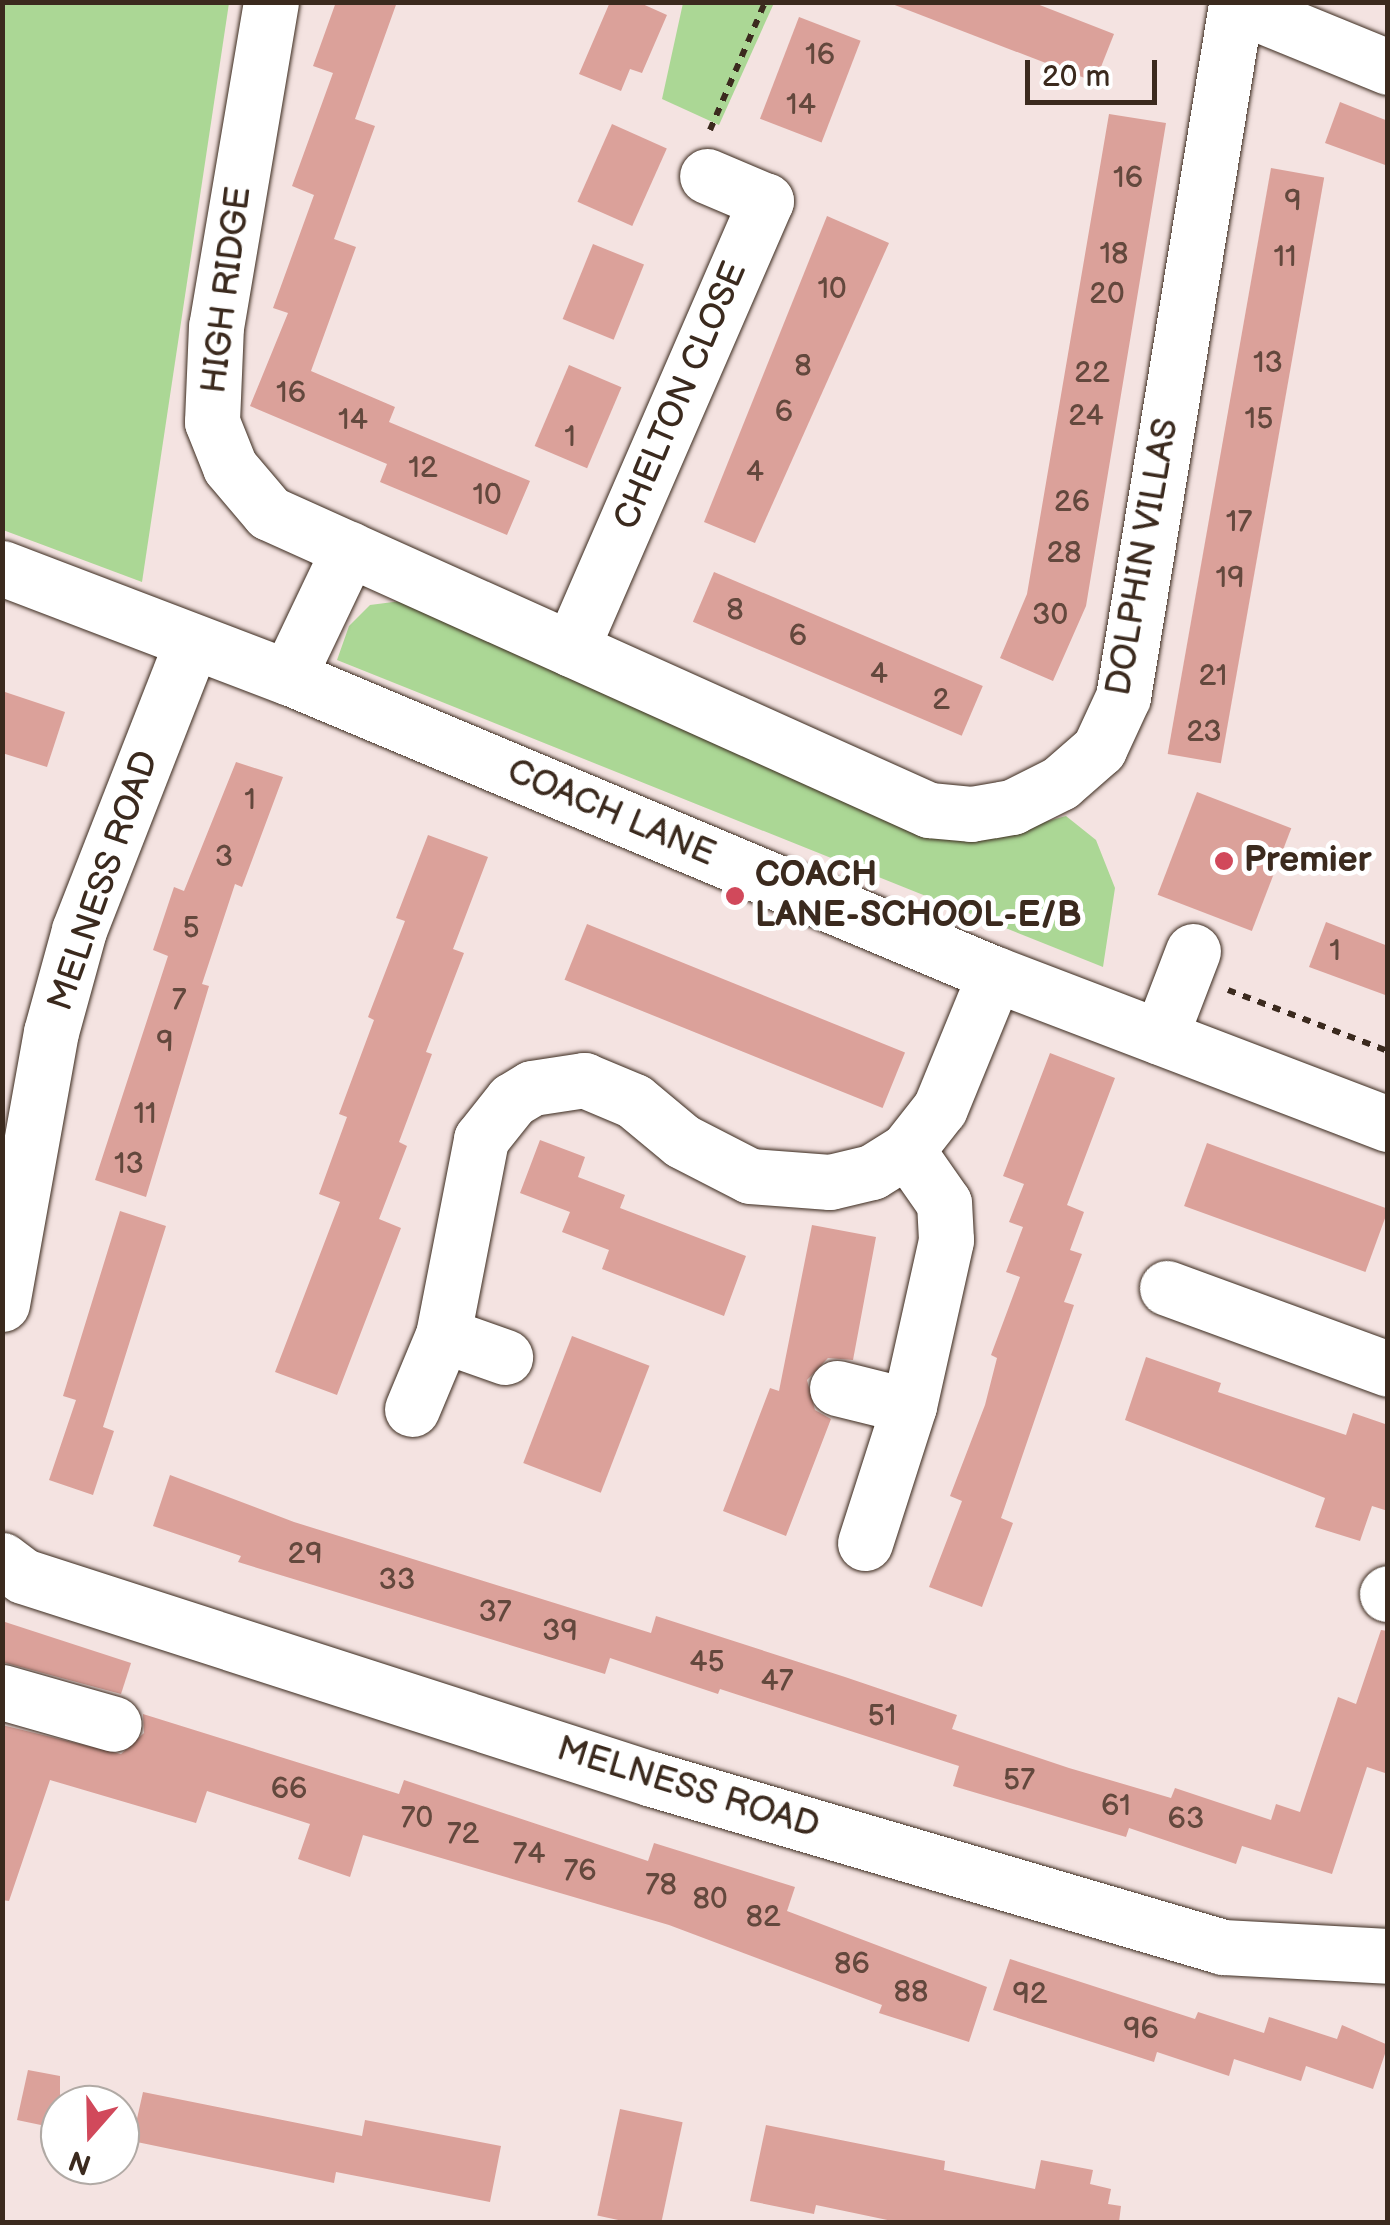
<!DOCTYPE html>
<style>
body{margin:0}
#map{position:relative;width:1390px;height:2225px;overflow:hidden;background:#f4e3e1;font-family:"Balsamiq Sans",sans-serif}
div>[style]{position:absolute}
.green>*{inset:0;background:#abd795}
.building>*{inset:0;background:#dba19a;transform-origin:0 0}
.path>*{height:6px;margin-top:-3px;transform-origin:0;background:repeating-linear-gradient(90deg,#3b2a1e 0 8px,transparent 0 16px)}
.roads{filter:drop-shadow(0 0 2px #3b2a1e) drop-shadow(0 0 2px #3b2a1e)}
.minor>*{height:55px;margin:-27.5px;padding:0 27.5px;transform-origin:27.5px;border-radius:27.5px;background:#fff}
.dots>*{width:28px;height:28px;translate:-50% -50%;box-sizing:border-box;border:5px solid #fff;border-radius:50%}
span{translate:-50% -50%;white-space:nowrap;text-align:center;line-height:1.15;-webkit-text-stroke:10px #fff;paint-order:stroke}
.number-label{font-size:30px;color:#63483d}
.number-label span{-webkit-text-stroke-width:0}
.street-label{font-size:35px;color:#3b2a1e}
.poi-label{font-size:35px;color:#3b2a1e;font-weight:700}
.left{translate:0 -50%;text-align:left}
.frame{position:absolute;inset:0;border:5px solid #3b2a1e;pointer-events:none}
.north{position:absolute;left:40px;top:2085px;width:100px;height:100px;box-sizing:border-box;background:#fff;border:2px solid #b1aaa5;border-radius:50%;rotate:200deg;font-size:28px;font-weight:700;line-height:40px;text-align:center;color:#3b2a1e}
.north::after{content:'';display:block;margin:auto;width:35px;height:45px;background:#d1495b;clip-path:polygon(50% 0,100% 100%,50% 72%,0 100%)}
.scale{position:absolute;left:1025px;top:60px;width:132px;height:45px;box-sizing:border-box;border:5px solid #3b2a1e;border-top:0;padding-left:12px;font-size:30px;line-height:35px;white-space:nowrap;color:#3b2a1e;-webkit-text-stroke:8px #fff;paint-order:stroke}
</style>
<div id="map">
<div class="green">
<div style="clip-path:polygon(2px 3px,229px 3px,142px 582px,3px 530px)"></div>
<div style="clip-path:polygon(683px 3px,774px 3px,719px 125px,662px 99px)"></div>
<div style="clip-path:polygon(401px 601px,922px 834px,976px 841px,1066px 816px,1096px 840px,1115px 888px,1103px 967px,337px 660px,349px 626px,370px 605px)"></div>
</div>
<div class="building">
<div style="clip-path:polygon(336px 2px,397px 2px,355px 119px,375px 126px,334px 239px,356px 247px,311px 371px,395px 407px,389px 422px,530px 481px,507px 535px,380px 482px,387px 464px,250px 406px,288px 313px,273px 308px,314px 195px,292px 186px,333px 73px,313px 66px)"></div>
<div style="clip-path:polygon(610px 2px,638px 2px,667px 15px,642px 73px,630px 69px,621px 91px,579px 74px)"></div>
<div style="clip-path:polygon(887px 2px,1032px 2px,1114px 34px,1095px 82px)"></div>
<div style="left:799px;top:17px;width:66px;height:109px;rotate:21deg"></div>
<div style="clip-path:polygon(1340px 102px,1388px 121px,1388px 166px,1325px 143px)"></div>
<div style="clip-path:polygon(1109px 114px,1166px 123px,1086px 606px,1053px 681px,1000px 658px,1027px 594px)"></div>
<div style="left:612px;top:124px;width:60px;height:85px;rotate:24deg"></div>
<div style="left:1271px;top:168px;width:54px;height:595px;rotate:10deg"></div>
<div style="clip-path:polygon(827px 216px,889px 243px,755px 543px,704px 522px)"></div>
<div style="left:593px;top:244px;width:55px;height:81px;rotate:22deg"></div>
<div style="left:569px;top:365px;width:57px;height:88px;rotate:23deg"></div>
<div style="left:714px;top:572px;width:292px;height:54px;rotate:23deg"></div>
<div style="clip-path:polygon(2px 691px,65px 712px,47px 767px,2px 753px)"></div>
<div style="clip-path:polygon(236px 762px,283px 777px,242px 887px,235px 884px,202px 984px,209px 986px,146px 1197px,95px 1180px,168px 956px,153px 950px,174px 887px,184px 891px)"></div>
<div style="left:1197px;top:792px;width:101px;height:110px;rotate:21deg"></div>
<div style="clip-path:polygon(428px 835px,488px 857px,453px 949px,464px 953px,426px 1052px,432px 1054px,399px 1142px,407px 1146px,379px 1219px,401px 1228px,337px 1395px,275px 1372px,340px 1202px,319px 1194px,347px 1117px,339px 1114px,374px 1020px,368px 1017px,405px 921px,396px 918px)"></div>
<div style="clip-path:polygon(1326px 922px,1388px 946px,1388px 996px,1309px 967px)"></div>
<div style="left:587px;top:924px;width:343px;height:60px;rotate:22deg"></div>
<div style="clip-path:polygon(1050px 1053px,1115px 1078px,1067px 1205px,1084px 1212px,1070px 1250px,1082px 1254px,1064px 1302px,1074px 1305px,1001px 1518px,1013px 1523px,982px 1607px,929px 1587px,962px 1501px,950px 1496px,985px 1405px,997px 1358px,991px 1355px,1020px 1277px,1006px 1272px,1023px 1227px,1009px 1222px,1024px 1184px,1003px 1176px)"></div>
<div style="clip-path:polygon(540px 1140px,585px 1157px,578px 1177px,625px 1195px,620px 1208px,746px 1256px,724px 1316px,602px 1269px,609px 1250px,562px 1232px,570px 1212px,520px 1193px)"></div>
<div style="left:1207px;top:1143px;width:193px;height:67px;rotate:20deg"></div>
<div style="clip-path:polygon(120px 1211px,166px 1226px,103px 1427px,114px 1431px,93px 1495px,49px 1480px,76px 1400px,63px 1396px)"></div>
<div style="clip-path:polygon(812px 1225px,876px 1237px,853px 1360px,828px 1358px,807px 1380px,815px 1410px,831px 1419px,786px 1536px,723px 1511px,770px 1388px,779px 1391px)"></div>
<div style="left:572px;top:1336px;width:83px;height:136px;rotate:21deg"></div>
<div style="clip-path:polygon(1146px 1357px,1221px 1383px,1218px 1392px,1346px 1435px,1353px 1413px,1388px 1425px,1388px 1511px,1372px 1506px,1360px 1541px,1315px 1527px,1325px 1498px,1125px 1420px)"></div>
<div style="clip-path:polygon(170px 1475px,294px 1522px,651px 1633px,656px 1616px,845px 1677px,957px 1715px,952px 1729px,1069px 1768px,1171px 1798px,1175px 1788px,1271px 1820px,1276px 1804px,1300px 1812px,1338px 1697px,1356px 1704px,1381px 1630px,1388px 1631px,1388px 1774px,1367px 1767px,1332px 1874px,1242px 1846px,1236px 1864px,1129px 1828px,1126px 1837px,953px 1786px,959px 1766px,720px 1689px,718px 1694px,610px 1658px,605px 1674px,238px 1562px,241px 1556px,153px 1526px)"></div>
<div style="clip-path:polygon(2px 1621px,131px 1663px,121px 1694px,2px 1662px)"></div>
<div style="clip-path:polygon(143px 1714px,399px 1794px,404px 1780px,648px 1861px,654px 1843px,795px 1887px,787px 1911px,987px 1987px,969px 2042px,879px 2013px,882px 2005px,669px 1925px,363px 1835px,350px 1877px,298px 1859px,310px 1824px,207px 1791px,196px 1823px,50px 1780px,9px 1901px,2px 1900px,2px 1725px,121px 1754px,144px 1733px)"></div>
<div style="clip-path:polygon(1010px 1959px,1195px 2019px,1198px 2012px,1264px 2033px,1269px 2017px,1337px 2039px,1342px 2025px,1388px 2045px,1373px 2089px,1306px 2066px,1301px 2081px,1234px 2059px,1229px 2076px,1157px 2052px,1154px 2062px,993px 2010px)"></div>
<div style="clip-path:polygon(28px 2070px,60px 2076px,60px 2129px,17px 2120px)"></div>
<div style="clip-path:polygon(143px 2092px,362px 2136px,365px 2120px,501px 2146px,490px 2202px,336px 2172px,334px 2183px,132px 2141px)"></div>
<div style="left:620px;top:2109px;width:64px;height:109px;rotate:12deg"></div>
<div style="clip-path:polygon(766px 2125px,945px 2161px,944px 2170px,1035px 2189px,1041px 2160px,1093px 2170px,1090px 2184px,1111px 2189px,1108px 2204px,1121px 2206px,1119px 2222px,897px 2222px,816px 2205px,814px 2214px,750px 2201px)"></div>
</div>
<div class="path">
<div style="left:710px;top:130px;width:139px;rotate:-66.7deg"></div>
<div style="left:1228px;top:990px;width:171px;rotate:20.9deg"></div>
</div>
<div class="roads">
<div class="minor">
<div style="left:271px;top:2px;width:329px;rotate:99.6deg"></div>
<div style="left:216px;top:326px;width:96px;rotate:92.4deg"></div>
<div style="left:212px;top:422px;width:48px;rotate:68.2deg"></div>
<div style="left:230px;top:467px;width:60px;rotate:49.7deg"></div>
<div style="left:269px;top:513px;width:724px;rotate:24.23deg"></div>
<div style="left:929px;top:810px;width:42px;rotate:5.4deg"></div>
<div style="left:971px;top:814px;width:42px;rotate:-9.7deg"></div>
<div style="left:1012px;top:807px;width:54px;rotate:-26.6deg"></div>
<div style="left:1060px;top:783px;width:52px;rotate:-41.1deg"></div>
<div style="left:1099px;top:749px;width:57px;rotate:-65.2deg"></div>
<div style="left:1123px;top:697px;width:701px;rotate:-80.73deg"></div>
<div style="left:1236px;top:5px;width:164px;rotate:22.2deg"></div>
<div style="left:2px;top:568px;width:306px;rotate:20.9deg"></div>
<div style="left:288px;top:677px;width:767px;rotate:22.79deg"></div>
<div style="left:995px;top:974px;width:421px;rotate:20.9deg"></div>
<div style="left:571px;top:649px;width:489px;rotate:-66.5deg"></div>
<div style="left:766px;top:201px;width:64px;rotate:-157deg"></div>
<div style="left:288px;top:677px;width:142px;rotate:-64.5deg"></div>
<div style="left:1160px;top:1037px;width:92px;rotate:-69deg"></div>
<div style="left:1167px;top:1288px;width:235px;rotate:20.1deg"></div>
<div style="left:2px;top:1304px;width:276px;rotate:-79.8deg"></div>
<div style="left:51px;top:1032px;width:106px;rotate:-74.6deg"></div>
<div style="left:79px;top:930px;width:310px;rotate:-68.6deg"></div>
<div style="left:443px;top:1335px;width:66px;rotate:19.5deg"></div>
<div style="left:837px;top:1388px;width:74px;rotate:14deg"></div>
<div style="left:412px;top:1409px;width:80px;rotate:-67.3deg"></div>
<div style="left:443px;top:1335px;width:200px;rotate:-79deg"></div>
<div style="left:481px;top:1139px;width:50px;rotate:-51.5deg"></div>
<div style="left:512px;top:1100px;width:23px;rotate:-31deg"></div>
<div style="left:532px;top:1088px;width:53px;rotate:-8.7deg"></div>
<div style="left:584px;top:1080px;width:54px;rotate:22.8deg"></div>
<div style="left:634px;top:1101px;width:62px;rotate:39.8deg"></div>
<div style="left:682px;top:1141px;width:76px;rotate:27.2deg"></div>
<div style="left:750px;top:1176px;width:80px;rotate:4.3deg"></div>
<div style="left:830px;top:1182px;width:43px;rotate:-13.4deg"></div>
<div style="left:872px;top:1172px;width:41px;rotate:-32.2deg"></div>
<div style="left:907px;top:1150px;width:53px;rotate:-51.8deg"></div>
<div style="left:940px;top:1108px;width:145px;rotate:-67.7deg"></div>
<div style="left:865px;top:1543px;width:144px;rotate:-72.2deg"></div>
<div style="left:909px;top:1406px;width:170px;rotate:-77.4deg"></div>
<div style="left:946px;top:1240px;width:37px;rotate:-93deg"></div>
<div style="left:944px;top:1203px;width:65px;rotate:-124.9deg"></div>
<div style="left:2px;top:1560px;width:26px;rotate:37deg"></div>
<div style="left:23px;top:1576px;width:661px;rotate:17.89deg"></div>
<div style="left:652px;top:1779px;width:595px;rotate:16.39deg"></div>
<div style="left:1223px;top:1947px;width:165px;rotate:3.1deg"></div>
<div style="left:1387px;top:1594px;width:1px;rotate:-45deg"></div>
<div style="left:2px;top:1692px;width:116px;rotate:15.9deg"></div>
</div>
</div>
<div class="dots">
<div style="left:1224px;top:861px;background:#d1495b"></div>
<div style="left:735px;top:896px;background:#d1495b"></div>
</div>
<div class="number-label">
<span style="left:820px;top:55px">16</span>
<span style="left:801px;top:105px">14</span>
<span style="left:1128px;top:178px">16</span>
<span style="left:1293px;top:201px">9</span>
<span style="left:1114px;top:254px">18</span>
<span style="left:1285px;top:257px">11</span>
<span style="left:832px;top:289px">10</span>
<span style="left:1107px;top:294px">20</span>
<span style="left:1268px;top:363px">13</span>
<span style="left:803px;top:366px">8</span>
<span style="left:1092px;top:373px">22</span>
<span style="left:291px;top:393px">16</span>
<span style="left:784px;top:412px">6</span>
<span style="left:1086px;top:416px">24</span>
<span style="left:1259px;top:419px">15</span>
<span style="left:353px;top:420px">14</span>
<span style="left:570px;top:437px">1</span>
<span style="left:423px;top:468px">12</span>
<span style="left:755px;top:472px">4</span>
<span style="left:487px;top:495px">10</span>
<span style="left:1072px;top:502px">26</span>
<span style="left:1239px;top:522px">17</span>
<span style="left:1064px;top:553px">28</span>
<span style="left:1230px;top:578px">19</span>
<span style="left:735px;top:610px">8</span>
<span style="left:1050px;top:615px">30</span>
<span style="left:798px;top:636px">6</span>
<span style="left:879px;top:674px">4</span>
<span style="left:1213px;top:676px">21</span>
<span style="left:941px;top:700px">2</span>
<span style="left:1204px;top:732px">23</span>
<span style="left:250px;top:800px">1</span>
<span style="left:224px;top:857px">3</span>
<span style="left:191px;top:928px">5</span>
<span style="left:1335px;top:951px">1</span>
<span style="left:179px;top:1000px">7</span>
<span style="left:165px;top:1042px">9</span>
<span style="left:145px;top:1114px">11</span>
<span style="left:129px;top:1164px">13</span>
<span style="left:305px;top:1554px">29</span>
<span style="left:397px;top:1580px">33</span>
<span style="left:495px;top:1612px">37</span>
<span style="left:560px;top:1631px">39</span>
<span style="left:707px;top:1662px">45</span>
<span style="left:777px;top:1681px">47</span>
<span style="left:882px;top:1716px">51</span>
<span style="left:1019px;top:1780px">57</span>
<span style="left:289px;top:1789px">66</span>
<span style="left:1116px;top:1806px">61</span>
<span style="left:417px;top:1818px">70</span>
<span style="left:1186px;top:1819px">63</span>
<span style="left:463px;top:1834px">72</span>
<span style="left:529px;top:1854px">74</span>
<span style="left:580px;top:1871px">76</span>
<span style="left:661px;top:1885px">78</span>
<span style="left:710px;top:1899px">80</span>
<span style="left:763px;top:1917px">82</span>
<span style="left:852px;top:1964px">86</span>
<span style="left:911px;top:1992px">88</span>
<span style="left:1030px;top:1994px">92</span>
<span style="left:1141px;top:2029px">96</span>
</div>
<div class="street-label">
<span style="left:227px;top:290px;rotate:-83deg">HIGH RIDGE</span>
<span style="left:681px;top:396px;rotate:-67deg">CHELTON CLOSE</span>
<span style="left:1143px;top:557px;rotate:-80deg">DOLPHIN VILLAS</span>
<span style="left:611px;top:813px;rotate:23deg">COACH LANE</span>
<span style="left:104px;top:881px;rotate:-71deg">MELNESS ROAD</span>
<span style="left:688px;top:1788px;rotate:17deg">MELNESS ROAD</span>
</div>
<div class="poi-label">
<span class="left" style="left:1244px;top:861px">Premier</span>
<span class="left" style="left:755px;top:896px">COACH<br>LANE-SCHOOL-E/B</span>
</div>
<div class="frame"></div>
<div class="north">N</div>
<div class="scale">20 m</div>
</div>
